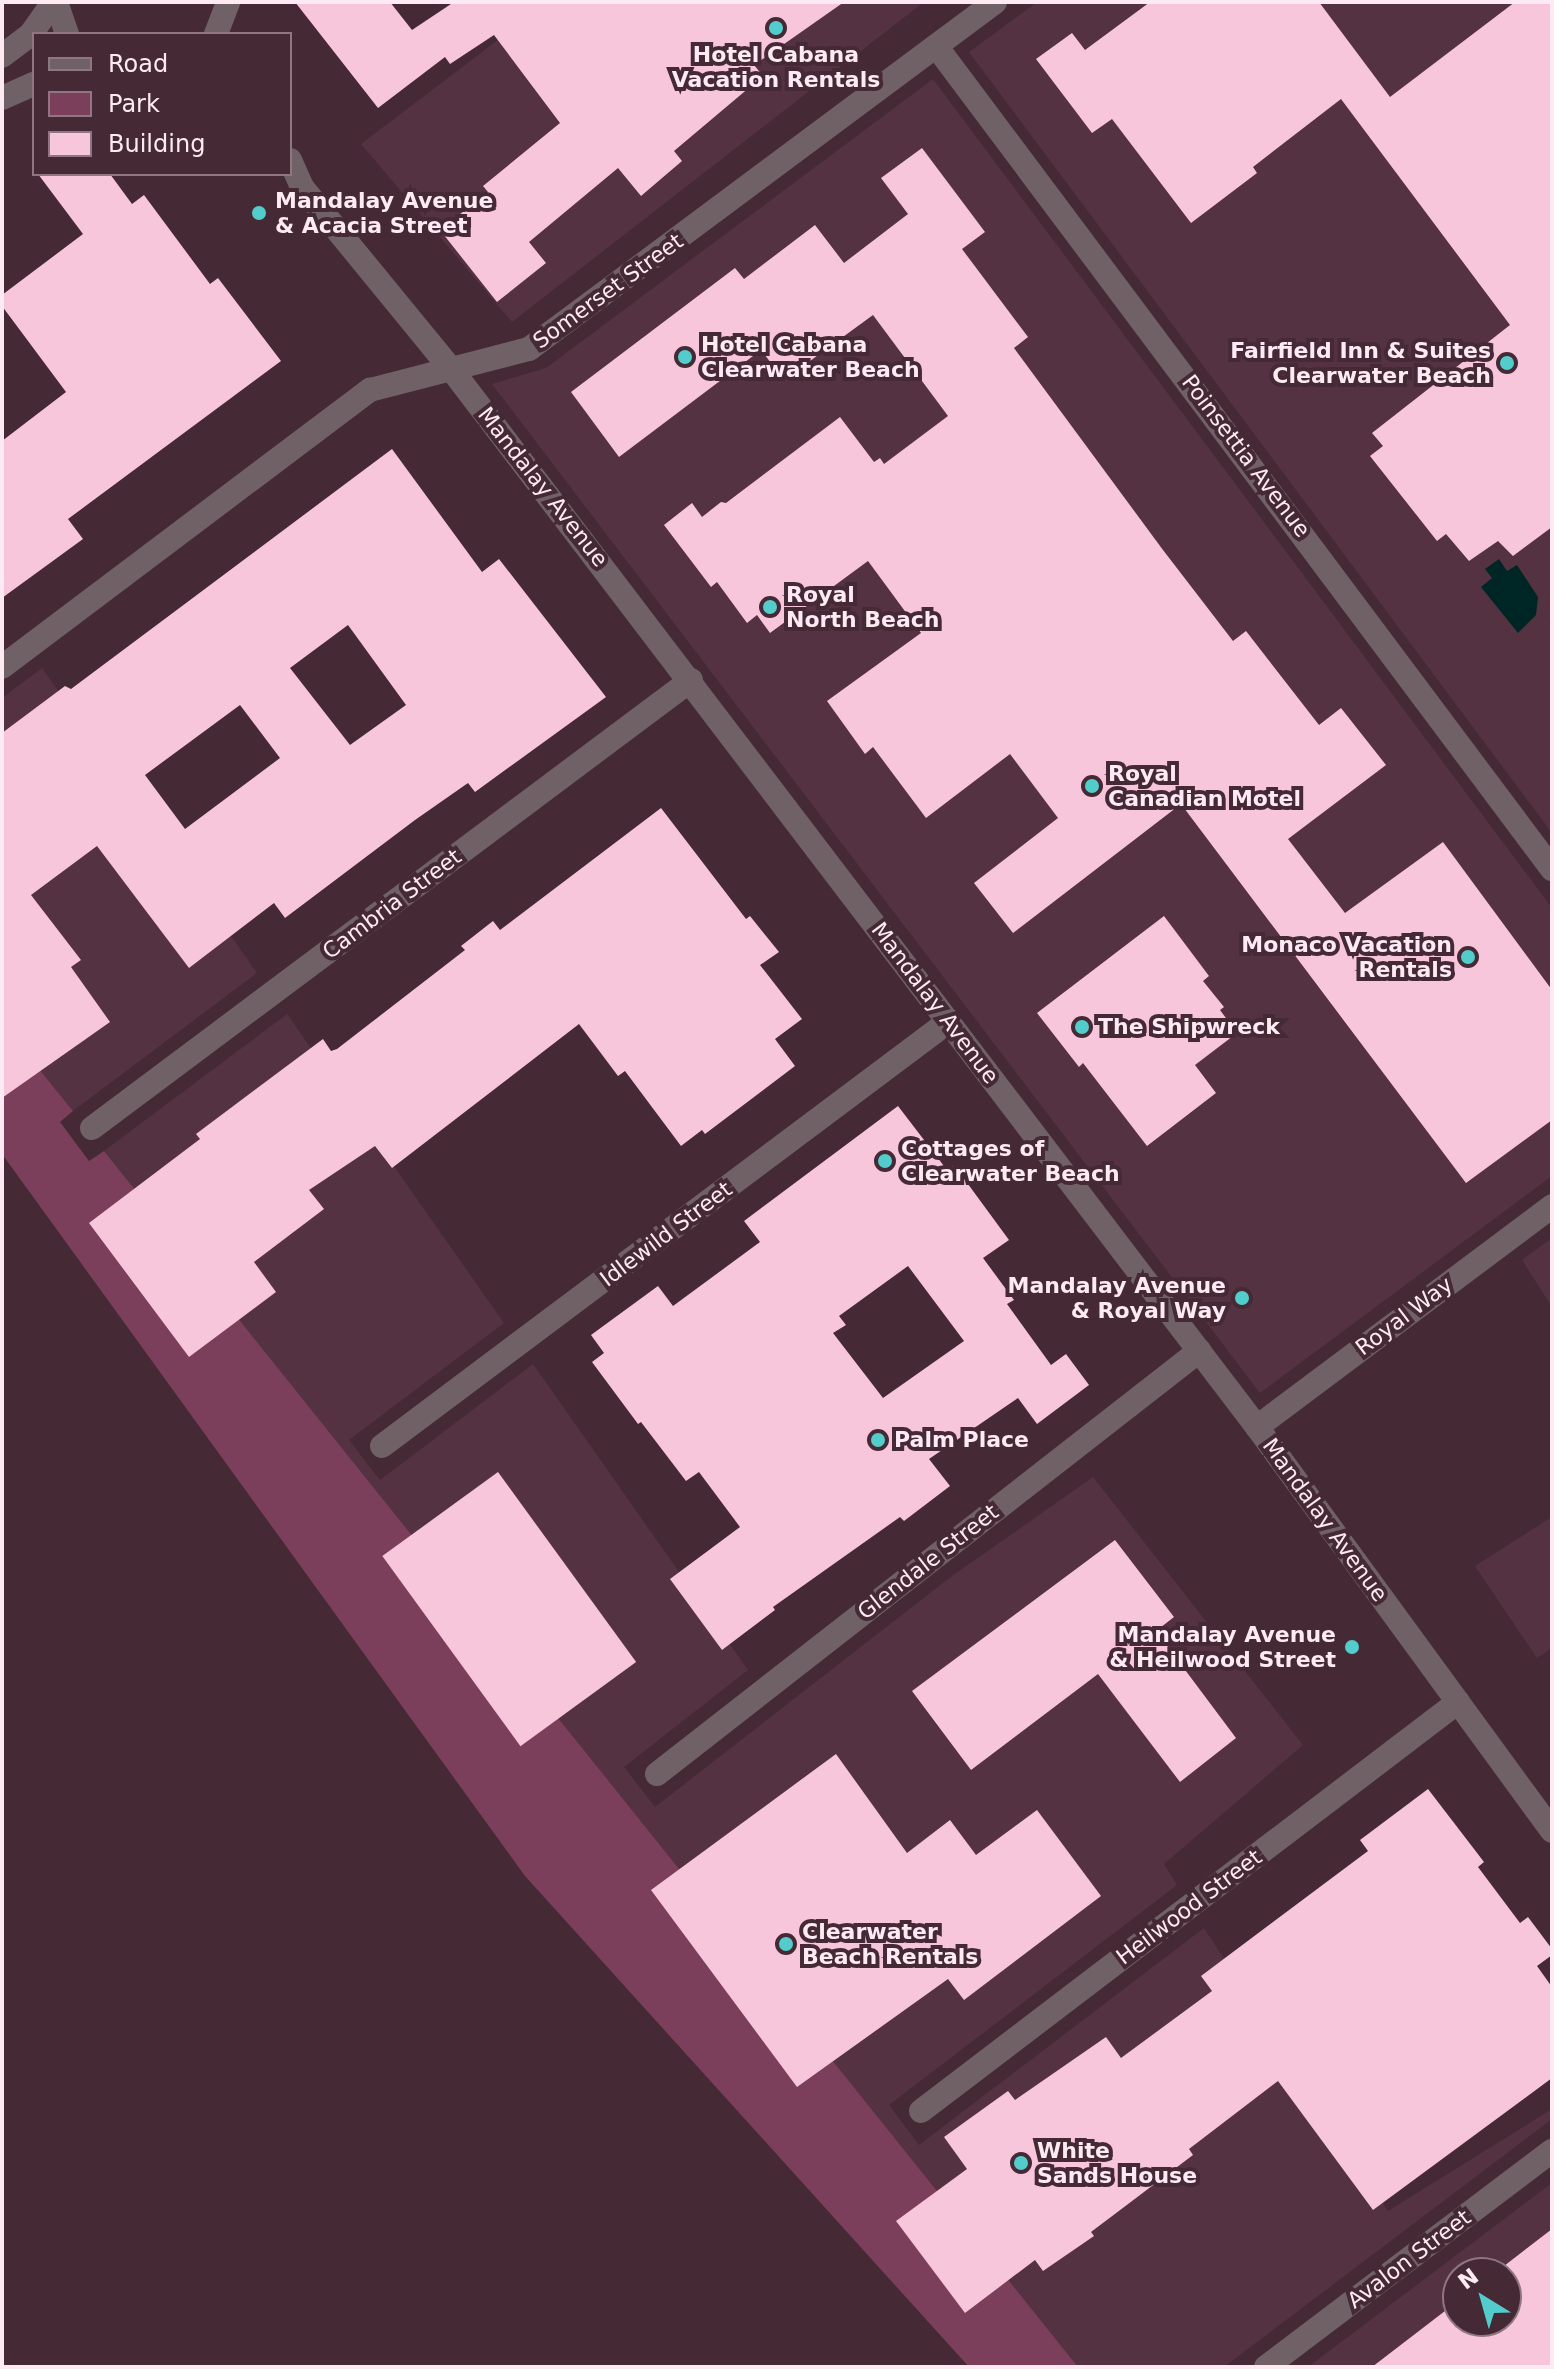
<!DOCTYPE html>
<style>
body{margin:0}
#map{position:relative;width:1554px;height:2369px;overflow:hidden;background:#452935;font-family:"DejaVu Sans",sans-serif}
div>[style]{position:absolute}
.built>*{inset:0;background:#543242}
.green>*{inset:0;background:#7b3e5b}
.water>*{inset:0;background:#002525}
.building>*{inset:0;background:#f8c6db;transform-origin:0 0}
.minor>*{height:24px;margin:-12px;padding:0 12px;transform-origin:12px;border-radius:12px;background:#706167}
.dots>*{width:22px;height:22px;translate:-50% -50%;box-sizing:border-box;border:4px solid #452935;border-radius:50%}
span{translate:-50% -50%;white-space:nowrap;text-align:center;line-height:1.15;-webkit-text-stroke:8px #452935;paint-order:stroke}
.poi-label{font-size:22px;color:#fdeaf2;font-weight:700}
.left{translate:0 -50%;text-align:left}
.right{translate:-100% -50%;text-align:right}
.street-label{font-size:22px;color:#fdeaf2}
.frame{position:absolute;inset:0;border:4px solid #fdeaf2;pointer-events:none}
.legend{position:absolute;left:32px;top:32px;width:260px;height:144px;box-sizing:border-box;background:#452935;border:2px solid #8f7681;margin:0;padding:10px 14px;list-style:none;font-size:24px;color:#fdeaf2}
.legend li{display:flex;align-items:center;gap:16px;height:40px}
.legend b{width:40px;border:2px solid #8f7681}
.north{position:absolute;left:1442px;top:2257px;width:80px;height:80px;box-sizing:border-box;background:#452935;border:2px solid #8f7681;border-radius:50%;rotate:323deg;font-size:22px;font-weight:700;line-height:32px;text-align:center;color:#fdeaf2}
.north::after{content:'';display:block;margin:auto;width:28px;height:36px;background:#53cdcb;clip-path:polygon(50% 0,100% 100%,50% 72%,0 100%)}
</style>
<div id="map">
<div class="built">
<div style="clip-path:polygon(548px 2px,924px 2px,512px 322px,361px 144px)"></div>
<div style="clip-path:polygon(1037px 2px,1552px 2px,1552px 833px,969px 52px)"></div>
<div style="clip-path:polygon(933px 79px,1552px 908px,1552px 1176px,1260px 1393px,492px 384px,546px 368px)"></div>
<div style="clip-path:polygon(42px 668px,257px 973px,73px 1111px,2px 1023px,2px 698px)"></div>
<div style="clip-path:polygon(287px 1014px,504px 1323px,349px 1440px,380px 1480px,533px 1364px,748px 1670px,624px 1767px,655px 1807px,952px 1576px,1093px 1477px,1303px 1745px,1164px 1864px,1177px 1885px,889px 2105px,919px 2145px,1204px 1928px,1388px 2211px,1552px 2109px,1552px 2119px,1224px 2367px,1078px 2367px,104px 1151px)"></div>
<div style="clip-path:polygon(1552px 1238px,1552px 1307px,1522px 1260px)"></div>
<div style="clip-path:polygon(1552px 1517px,1552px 1648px,1537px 1658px,1475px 1566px)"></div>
<div style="clip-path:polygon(evenodd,1552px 2183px,1552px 2367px,1308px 2367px,1552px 2183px,1458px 2273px,1506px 2273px,1506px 2321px,1458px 2321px,1458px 2273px)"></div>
</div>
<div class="green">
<div style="clip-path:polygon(2px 1023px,73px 1111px,60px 1122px,89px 1161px,104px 1151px,1078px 2367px,969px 2367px,525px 1876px,2px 1154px)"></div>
</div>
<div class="water">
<div style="clip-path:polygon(1499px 559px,1507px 571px,1517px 565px,1538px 597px,1536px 615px,1518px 633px,1481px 587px,1492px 578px,1485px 569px)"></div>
</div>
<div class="building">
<div style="clip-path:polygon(295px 2px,390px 2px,412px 30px,454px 2px,844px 2px,754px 65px,763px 76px,674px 151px,682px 161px,641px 196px,618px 168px,529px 242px,546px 263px,497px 302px,440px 230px,488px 192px,483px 186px,560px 123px,494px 35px,450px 64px,445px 57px,378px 108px)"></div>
<div style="clip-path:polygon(1150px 2px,1319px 2px,1390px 97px,1515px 2px,1552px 2px,1552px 527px,1513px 556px,1498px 541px,1469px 561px,1446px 534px,1437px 541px,1370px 456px,1383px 446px,1372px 433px,1510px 325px,1341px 99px,1253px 167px,1257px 173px,1191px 223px,1112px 119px,1092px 133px,1036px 59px,1072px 33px,1085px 50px)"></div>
<div style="clip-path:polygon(922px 148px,985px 232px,962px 249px,1028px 337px,1014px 348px,1163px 550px,1233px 641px,1246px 631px,1319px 725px,1341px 708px,1386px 765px,1288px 839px,1345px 913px,1443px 842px,1552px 990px,1552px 1120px,1466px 1183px,1181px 804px,1013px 933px,974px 883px,1058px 818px,1010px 754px,926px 818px,873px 747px,865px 754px,827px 701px,921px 633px,868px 561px,770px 633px,757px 615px,747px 623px,717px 582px,711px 587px,664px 525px,692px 503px,702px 517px,721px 502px,726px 503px,840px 417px,874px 462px,880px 458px,884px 464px,948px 416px,873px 315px,784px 380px,761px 350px,619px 457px,571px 392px,735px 268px,744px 279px,815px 225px,844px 263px,908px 214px,881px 178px)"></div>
<div style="clip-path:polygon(38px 174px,110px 174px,132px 204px,144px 195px,210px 284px,218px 278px,281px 361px,68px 519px,83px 539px,2px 598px,2px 441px,66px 392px,2px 306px,2px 295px,83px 234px)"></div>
<div style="clip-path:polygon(evenodd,392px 449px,482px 572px,499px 559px,606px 697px,475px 792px,468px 783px,415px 820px,285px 918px,274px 903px,189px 968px,97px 846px,31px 895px,81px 960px,71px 967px,110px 1022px,2px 1098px,2px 733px,65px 686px,71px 689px,392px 449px,348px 625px,406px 705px,350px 745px,290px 668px,348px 625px,392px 449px,240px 705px,280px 758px,185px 829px,145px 775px,240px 705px)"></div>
<div style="clip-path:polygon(661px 808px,746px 919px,750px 916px,779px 952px,760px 965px,802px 1019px,775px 1039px,795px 1066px,705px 1134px,702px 1130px,681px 1146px,625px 1071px,618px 1076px,579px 1024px,392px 1168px,375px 1146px,309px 1190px,324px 1209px,254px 1262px,276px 1292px,189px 1357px,89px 1223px,200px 1139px,196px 1134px,323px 1039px,331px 1051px,337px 1049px,465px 950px,461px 946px,493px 921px,500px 930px)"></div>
<div style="clip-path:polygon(1164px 916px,1209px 976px,1203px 981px,1224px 1007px,1220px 1010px,1237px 1033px,1195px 1065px,1216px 1093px,1147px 1146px,1083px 1063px,1079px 1067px,1037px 1013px)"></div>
<div style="clip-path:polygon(evenodd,898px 1106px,947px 1170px,954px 1165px,1009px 1240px,983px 1258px,1014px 1300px,1007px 1304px,1051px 1365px,1066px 1354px,1089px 1385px,1037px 1424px,1018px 1398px,929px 1459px,950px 1486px,904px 1521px,900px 1517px,773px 1607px,775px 1610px,722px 1650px,670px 1579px,740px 1527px,699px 1472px,686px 1481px,641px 1422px,638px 1424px,592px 1362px,604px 1353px,591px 1335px,658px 1286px,673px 1306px,760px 1242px,744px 1221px,898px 1106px,908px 1266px,964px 1341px,883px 1398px,833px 1333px,846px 1325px,839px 1316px,908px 1266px)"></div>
<div style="left:498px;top:1472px;width:235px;height:143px;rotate:54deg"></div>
<div style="clip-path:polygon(1115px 1540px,1174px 1617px,1156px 1631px,1236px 1738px,1180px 1782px,1098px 1674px,971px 1770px,912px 1691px)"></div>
<div style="clip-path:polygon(836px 1754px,907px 1853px,950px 1820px,976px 1855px,1037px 1810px,1101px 1896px,964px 2000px,948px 1979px,797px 2087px,651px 1890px)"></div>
<div style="clip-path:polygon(1428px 1789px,1484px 1862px,1478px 1867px,1520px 1923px,1528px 1917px,1552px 1949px,1552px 1955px,1537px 1966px,1552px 1987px,1552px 2078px,1373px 2210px,1278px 2081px,1189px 2149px,1193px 2155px,1091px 2232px,1094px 2236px,1043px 2271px,1035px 2260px,965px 2313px,896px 2221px,967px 2169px,944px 2137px,1008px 2091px,1015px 2100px,1106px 2037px,1121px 2058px,1212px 1991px,1201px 1976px,1368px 1851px,1360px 1840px)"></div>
<div style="clip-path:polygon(1552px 2229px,1552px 2367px,1372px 2367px,1458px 2301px,1458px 2321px,1506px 2321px,1506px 2273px,1495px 2273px)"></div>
</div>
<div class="minor">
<div style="left:56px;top:2px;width:34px;rotate:71deg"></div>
<div style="left:216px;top:34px;width:34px;rotate:-69deg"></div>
<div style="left:936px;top:46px;width:1028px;rotate:53.19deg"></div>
<div style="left:2px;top:56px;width:36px;rotate:-37deg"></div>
<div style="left:31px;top:34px;width:39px;rotate:-55deg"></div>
<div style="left:2px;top:98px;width:35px;rotate:-24deg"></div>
<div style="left:290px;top:160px;width:30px;rotate:66deg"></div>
<div style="left:302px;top:187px;width:237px;rotate:50.7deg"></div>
<div style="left:452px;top:370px;width:1329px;rotate:52.71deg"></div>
<div style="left:1257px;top:1427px;width:500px;rotate:53.86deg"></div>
<div style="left:2px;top:667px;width:461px;rotate:-37deg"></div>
<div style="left:370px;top:390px;width:164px;rotate:-14.5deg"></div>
<div style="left:529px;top:349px;width:581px;rotate:-36.67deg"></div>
<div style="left:92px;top:1128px;width:748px;rotate:-36.79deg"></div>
<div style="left:1257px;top:1427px;width:369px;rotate:-36.8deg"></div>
<div style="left:382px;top:1446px;width:709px;rotate:-36.85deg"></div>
<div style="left:657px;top:1774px;width:688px;rotate:-37.97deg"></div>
<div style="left:921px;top:2111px;width:675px;rotate:-37.29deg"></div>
<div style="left:1266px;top:2367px;width:358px;rotate:-37.1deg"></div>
</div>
<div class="dots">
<div style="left:776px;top:28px;background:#53cdcb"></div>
<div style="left:259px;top:213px;background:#53cdcb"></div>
<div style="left:685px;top:357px;background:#53cdcb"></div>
<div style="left:1507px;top:363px;background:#53cdcb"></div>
<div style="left:770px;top:607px;background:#53cdcb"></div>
<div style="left:1092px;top:786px;background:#53cdcb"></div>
<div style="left:1468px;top:957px;background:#53cdcb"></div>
<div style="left:1082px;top:1027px;background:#53cdcb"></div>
<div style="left:885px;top:1161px;background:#53cdcb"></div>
<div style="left:1242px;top:1298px;background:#53cdcb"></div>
<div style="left:878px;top:1440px;background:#53cdcb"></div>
<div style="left:1352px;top:1647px;background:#53cdcb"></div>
<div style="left:786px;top:1944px;background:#53cdcb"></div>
<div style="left:1021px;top:2163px;background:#53cdcb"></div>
</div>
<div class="poi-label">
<span style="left:776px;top:67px">Hotel Cabana<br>Vacation Rentals</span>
<span class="left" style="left:275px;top:213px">Mandalay Avenue<br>&amp; Acacia Street</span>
<span class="left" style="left:701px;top:357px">Hotel Cabana<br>Clearwater Beach</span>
<span class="right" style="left:1491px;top:363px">Fairfield Inn &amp; Suites<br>Clearwater Beach</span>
<span class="left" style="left:786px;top:607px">Royal<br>North Beach</span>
<span class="left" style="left:1108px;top:786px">Royal<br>Canadian Motel</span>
<span class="right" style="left:1452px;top:957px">Monaco Vacation<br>Rentals</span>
<span class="left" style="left:1098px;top:1027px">The Shipwreck</span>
<span class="left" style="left:901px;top:1161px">Cottages of<br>Clearwater Beach</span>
<span class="right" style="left:1226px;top:1298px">Mandalay Avenue<br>&amp; Royal Way</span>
<span class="left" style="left:894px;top:1440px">Palm Place</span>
<span class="right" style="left:1336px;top:1647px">Mandalay Avenue<br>&amp; Heilwood Street</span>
<span class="left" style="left:802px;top:1944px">Clearwater<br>Beach Rentals</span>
<span class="left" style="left:1037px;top:2163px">White<br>Sands House</span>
</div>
<div class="street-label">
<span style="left:608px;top:291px;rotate:-36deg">Somerset Street</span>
<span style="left:1246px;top:456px;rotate:53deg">Poinsettia Avenue</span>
<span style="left:543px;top:487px;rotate:52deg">Mandalay Avenue</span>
<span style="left:392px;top:904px;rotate:-37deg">Cambria Street</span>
<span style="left:935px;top:1003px;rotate:53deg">Mandalay Avenue</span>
<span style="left:666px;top:1234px;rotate:-37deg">Idlewild Street</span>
<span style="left:1404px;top:1316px;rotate:-37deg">Royal Way</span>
<span style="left:1325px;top:1520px;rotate:54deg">Mandalay Avenue</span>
<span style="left:928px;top:1562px;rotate:-38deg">Glendale Street</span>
<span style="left:1189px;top:1907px;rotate:-37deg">Heilwood Street</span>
<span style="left:1409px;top:2259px;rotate:-37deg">Avalon Street</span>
</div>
<div class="frame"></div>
<ul class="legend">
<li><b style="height:10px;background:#706167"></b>Road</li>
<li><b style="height:22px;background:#7b3e5b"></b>Park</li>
<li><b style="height:22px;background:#f8c6db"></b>Building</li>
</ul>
<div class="north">N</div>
</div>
